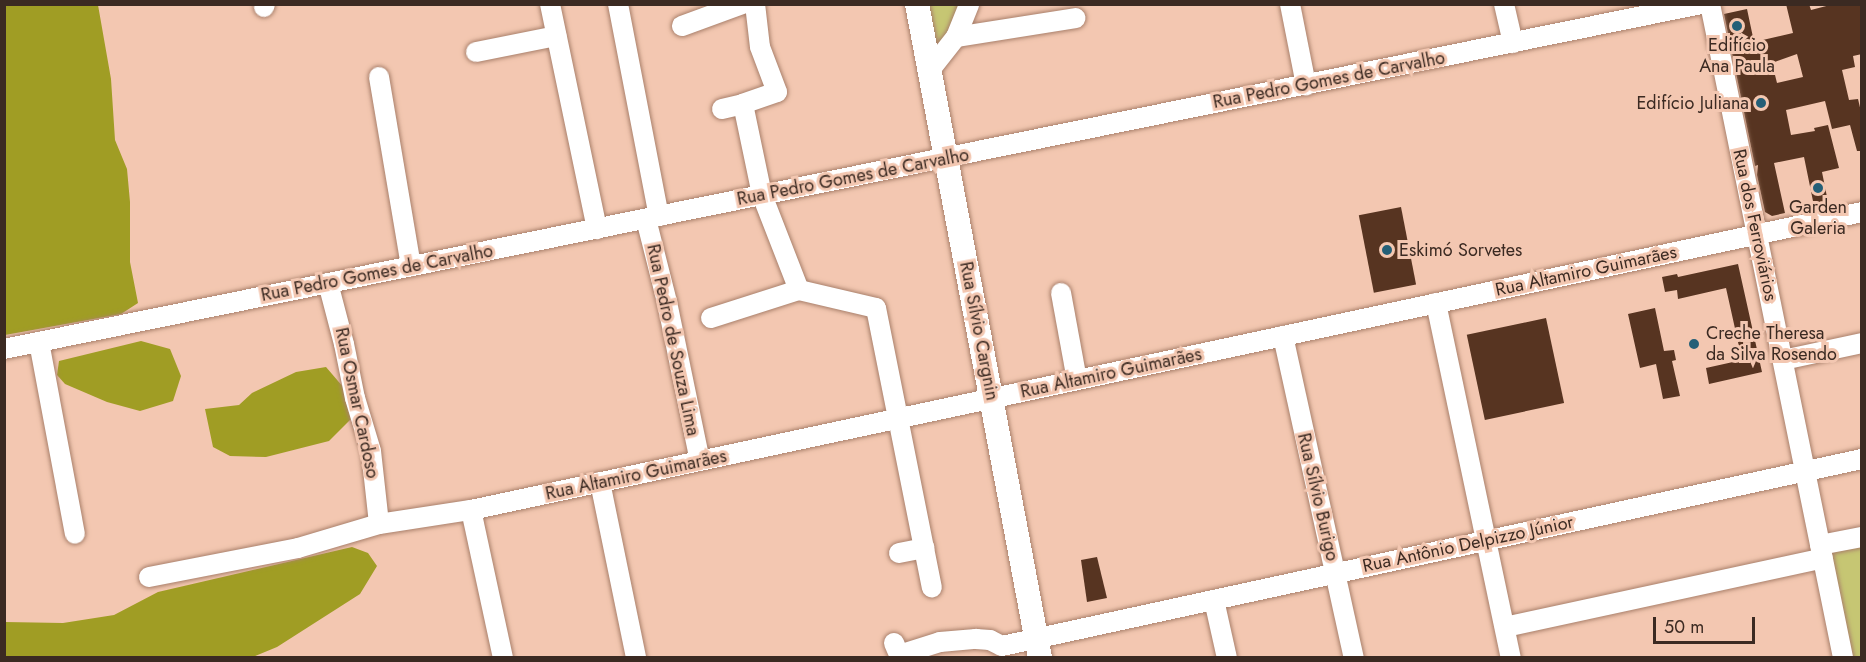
<!DOCTYPE html>
<meta charset="utf-8">
<style>
body{margin:0}
#map{position:relative;width:1866px;height:662px;overflow:hidden;background:#f3c7b1;font-family:Jost,sans-serif}
div>[style]{position:absolute}
.green>*{inset:0;background:#c6c673}
.forest>*{inset:0;background:#a09d24}
.building>*{inset:0;background:#573421;transform-origin:0 0}
.roads{filter:drop-shadow(0 0 2px #a9806b) drop-shadow(0 0 2px #a9806b)}
.minor>*{height:20px;margin:-10px;padding:0 10px;transform-origin:10px;border-radius:10px;background:#fff}
.major>*{height:24px;margin:-12px;padding:0 12px;transform-origin:12px;border-radius:12px;background:#fff}
.dots>*{width:16px;height:16px;translate:-50% -50%;box-sizing:border-box;border:3px solid #f3c7b1;border-radius:50%}
span{translate:-50% -50%;white-space:nowrap;text-align:center;line-height:1.15;-webkit-text-stroke:6px #f3c7b1;paint-order:stroke}
.poi-label{font-size:18px;color:#3b2a22}
.right{translate:-100% -50%;text-align:right}
.left{translate:0 -50%;text-align:left}
.street-label{font-size:18px;color:#3b2a22}
.frame{position:absolute;inset:0;border:6px solid #3b2a22;pointer-events:none}
.scale{position:absolute;left:1653px;top:617px;width:102px;height:27px;box-sizing:border-box;border:3px solid #3b2a22;border-top:0;padding-left:8px;font-size:18px;line-height:21px;white-space:nowrap;color:#3b2a22;-webkit-text-stroke:4px #f3c7b1;paint-order:stroke}
</style>
<div id="map">
<div class="green">
<div style="clip-path:polygon(928px 5px,960px 5px,955px 20px,937px 51px)"></div>
<div style="clip-path:polygon(1861px 543px,1861px 657px,1853px 657px,1830px 550px)"></div>
</div>
<div class="forest">
<div style="clip-path:polygon(5px 4px,98px 5px,111px 79px,115px 140px,127px 169px,130px 202px,130px 262px,138px 303px,121px 314px,5px 335px)"></div>
<div style="clip-path:polygon(141px 341px,170px 349px,181px 376px,173px 401px,140px 411px,107px 402px,65px 384px,57px 375px,59px 361px)"></div>
<div style="clip-path:polygon(326px 367px,344px 388px,351px 419px,329px 441px,266px 457px,230px 456px,213px 447px,205px 409px,239px 405px,252px 393px,296px 372px)"></div>
<div style="clip-path:polygon(352px 547px,368px 553px,377px 566px,360px 594px,277px 647px,253px 657px,5px 657px,5px 622px,63px 623px,114px 615px,158px 592px)"></div>
</div>
<div class="building">
<div style="clip-path:polygon(evenodd,1786px 4px,1809px 4px,1811px 10px,1834px 4px,1862px 4px,1862px 54px,1853px 56px,1855px 67px,1842px 70px,1849px 100px,1858px 99px,1862px 116px,1862px 151px,1857px 151px,1850px 125px,1832px 129px,1825px 101px,1786px 110px,1791px 135px,1815px 131px,1814px 128px,1828px 125px,1839px 168px,1822px 172px,1828px 202px,1814px 206px,1804px 157px,1774px 163px,1785px 213px,1772px 216px,1765px 212px,1757px 175px,1758px 165px,1755px 166px,1724px 14px,1747px 9px,1754px 42px,1793px 33px,1786px 4px,1797px 54px,1803px 77px,1777px 83px,1772px 63px,1797px 54px)"></div>
<div style="left:1401px;top:207px;width:79px;height:43px;rotate:79deg"></div>
<div style="clip-path:polygon(1738px 264px,1762px 372px,1709px 384px,1706px 368px,1742px 360px,1726px 288px,1678px 299px,1677px 290px,1665px 292px,1662px 277px,1677px 274px,1678px 277px)"></div>
<div style="clip-path:polygon(1655px 308px,1664px 351px,1674px 350px,1676px 360px,1672px 361px,1680px 396px,1663px 399px,1656px 364px,1640px 368px,1628px 314px)"></div>
<div style="left:1546px;top:318px;width:87px;height:81px;rotate:78deg"></div>
<div style="clip-path:polygon(1097px 557px,1107px 598px,1087px 602px,1081px 560px)"></div>
</div>
<div class="roads">
<div class="minor">
<div style="left:550px;top:4px;width:230px;rotate:78.2deg"></div>
<div style="left:618px;top:4px;width:216px;rotate:79.1deg"></div>
<div style="left:755px;top:4px;width:43px;rotate:83.4deg"></div>
<div style="left:760px;top:47px;width:48px;rotate:69.3deg"></div>
<div style="left:777px;top:92px;width:36px;rotate:161deg"></div>
<div style="left:743px;top:104px;width:93px;rotate:78.2deg"></div>
<div style="left:762px;top:195px;width:102px;rotate:68.7deg"></div>
<div style="left:1290px;top:4px;width:83px;rotate:78.8deg"></div>
<div style="left:1504px;top:4px;width:40px;rotate:77deg"></div>
<div style="left:1710px;top:4px;width:667px;rotate:78.5deg"></div>
<div style="left:264px;top:7px;width:3px;rotate:-72deg"></div>
<div style="left:682px;top:26px;width:64px;rotate:-20.1deg"></div>
<div style="left:956px;top:37px;width:121px;rotate:-9deg"></div>
<div style="left:476px;top:52px;width:82px;rotate:-11.3deg"></div>
<div style="left:930px;top:70px;width:42px;rotate:-51.8deg"></div>
<div style="left:956px;top:37px;width:35px;rotate:-68deg"></div>
<div style="left:379px;top:77px;width:192px;rotate:80.4deg"></div>
<div style="left:722px;top:109px;width:22px;rotate:-13deg"></div>
<div style="left:646px;top:219px;width:86px;rotate:75.8deg"></div>
<div style="left:667px;top:302px;width:162px;rotate:78.3deg"></div>
<div style="left:328px;top:283px;width:63px;rotate:75.3deg"></div>
<div style="left:344px;top:344px;width:55px;rotate:78.5deg"></div>
<div style="left:355px;top:398px;width:55px;rotate:73.2deg"></div>
<div style="left:371px;top:451px;width:73px;rotate:83.7deg"></div>
<div style="left:1061px;top:293px;width:88px;rotate:79.6deg"></div>
<div style="left:1436px;top:303px;width:363px;rotate:78.1deg"></div>
<div style="left:711px;top:318px;width:92px;rotate:-17.7deg"></div>
<div style="left:799px;top:290px;width:79px;rotate:13.2deg"></div>
<div style="left:876px;top:308px;width:285px;rotate:78.7deg"></div>
<div style="left:1283px;top:336px;width:330px;rotate:77.6deg"></div>
<div style="left:39px;top:342px;width:195px;rotate:79.4deg"></div>
<div style="left:4px;top:349px;width:1733px;rotate:-11.49deg"></div>
<div style="left:1783px;top:360px;width:81px;rotate:-12.1deg"></div>
<div style="left:600px;top:482px;width:180px;rotate:78.4deg"></div>
<div style="left:471px;top:510px;width:151px;rotate:77.8deg"></div>
<div style="left:1820px;top:545px;width:43px;rotate:-10.8deg"></div>
<div style="left:899px;top:553px;width:26px;rotate:-11deg"></div>
<div style="left:149px;top:577px;width:152px;rotate:-11deg"></div>
<div style="left:298px;top:548px;width:84px;rotate:-16.5deg"></div>
<div style="left:379px;top:524px;width:93px;rotate:-8.7deg"></div>
<div style="left:471px;top:510px;width:1423px;rotate:-12.09deg"></div>
<div style="left:1214px;top:600px;width:59px;rotate:77.4deg"></div>
<div style="left:1505px;top:627px;width:325px;rotate:-12.2deg"></div>
<div style="left:894px;top:643px;width:13px;rotate:67deg"></div>
<div style="left:899px;top:655px;width:43px;rotate:-17.6deg"></div>
<div style="left:940px;top:642px;width:36px;rotate:-5deg"></div>
<div style="left:976px;top:639px;width:14px;rotate:4deg"></div>
<div style="left:990px;top:640px;width:13px;rotate:27deg"></div>
<div style="left:1002px;top:646px;width:880px;rotate:-12.27deg"></div>
</div>
<div class="major">
<div style="left:917px;top:4px;width:665px;rotate:79.35deg"></div>
</div>
</div>
<div class="dots">
<div style="left:1737px;top:26px;background:#245f77"></div>
<div style="left:1761px;top:103px;background:#245f77"></div>
<div style="left:1818px;top:188px;background:#245f77"></div>
<div style="left:1387px;top:250px;background:#245f77"></div>
<div style="left:1694px;top:344px;background:#245f77"></div>
</div>
<div class="poi-label">
<span style="left:1737px;top:56px">Edifício<br>Ana Paula</span>
<span class="right" style="left:1749px;top:103px">Edifício Juliana</span>
<span style="left:1818px;top:218px">Garden<br>Galeria</span>
<span class="left" style="left:1399px;top:250px">Eskimó Sorvetes</span>
<span class="left" style="left:1706px;top:344px">Creche Theresa<br>da Silva Rosendo</span>
</div>
<div class="street-label">
<span style="left:1329px;top:80px;rotate:-11deg">Rua Pedro Gomes de Carvalho</span>
<span style="left:853px;top:177px;rotate:-11deg">Rua Pedro Gomes de Carvalho</span>
<span style="left:1755px;top:225px;rotate:78deg">Rua dos Ferroviários</span>
<span style="left:1586px;top:271px;rotate:-12deg">Rua Altamiro Guimarães</span>
<span style="left:377px;top:273px;rotate:-11deg">Rua Pedro Gomes de Carvalho</span>
<span style="left:979px;top:331px;rotate:79deg">Rua Sílvio Cargnin</span>
<span style="left:673px;top:340px;rotate:78deg">Rua Pedro de Souza Lima</span>
<span style="left:1111px;top:373px;rotate:-12deg">Rua Altamiro Guimarães</span>
<span style="left:357px;top:403px;rotate:78deg">Rua Osmar Cardoso</span>
<span style="left:636px;top:475px;rotate:-12deg">Rua Altamiro Guimarães</span>
<span style="left:1318px;top:497px;rotate:77deg">Rua Sílvio Burigo</span>
<span style="left:1468px;top:544px;rotate:-12deg">Rua Antônio Delpizzo Júnior</span>
</div>
<div class="frame"></div>
<div class="scale">50 m</div>
</div>
